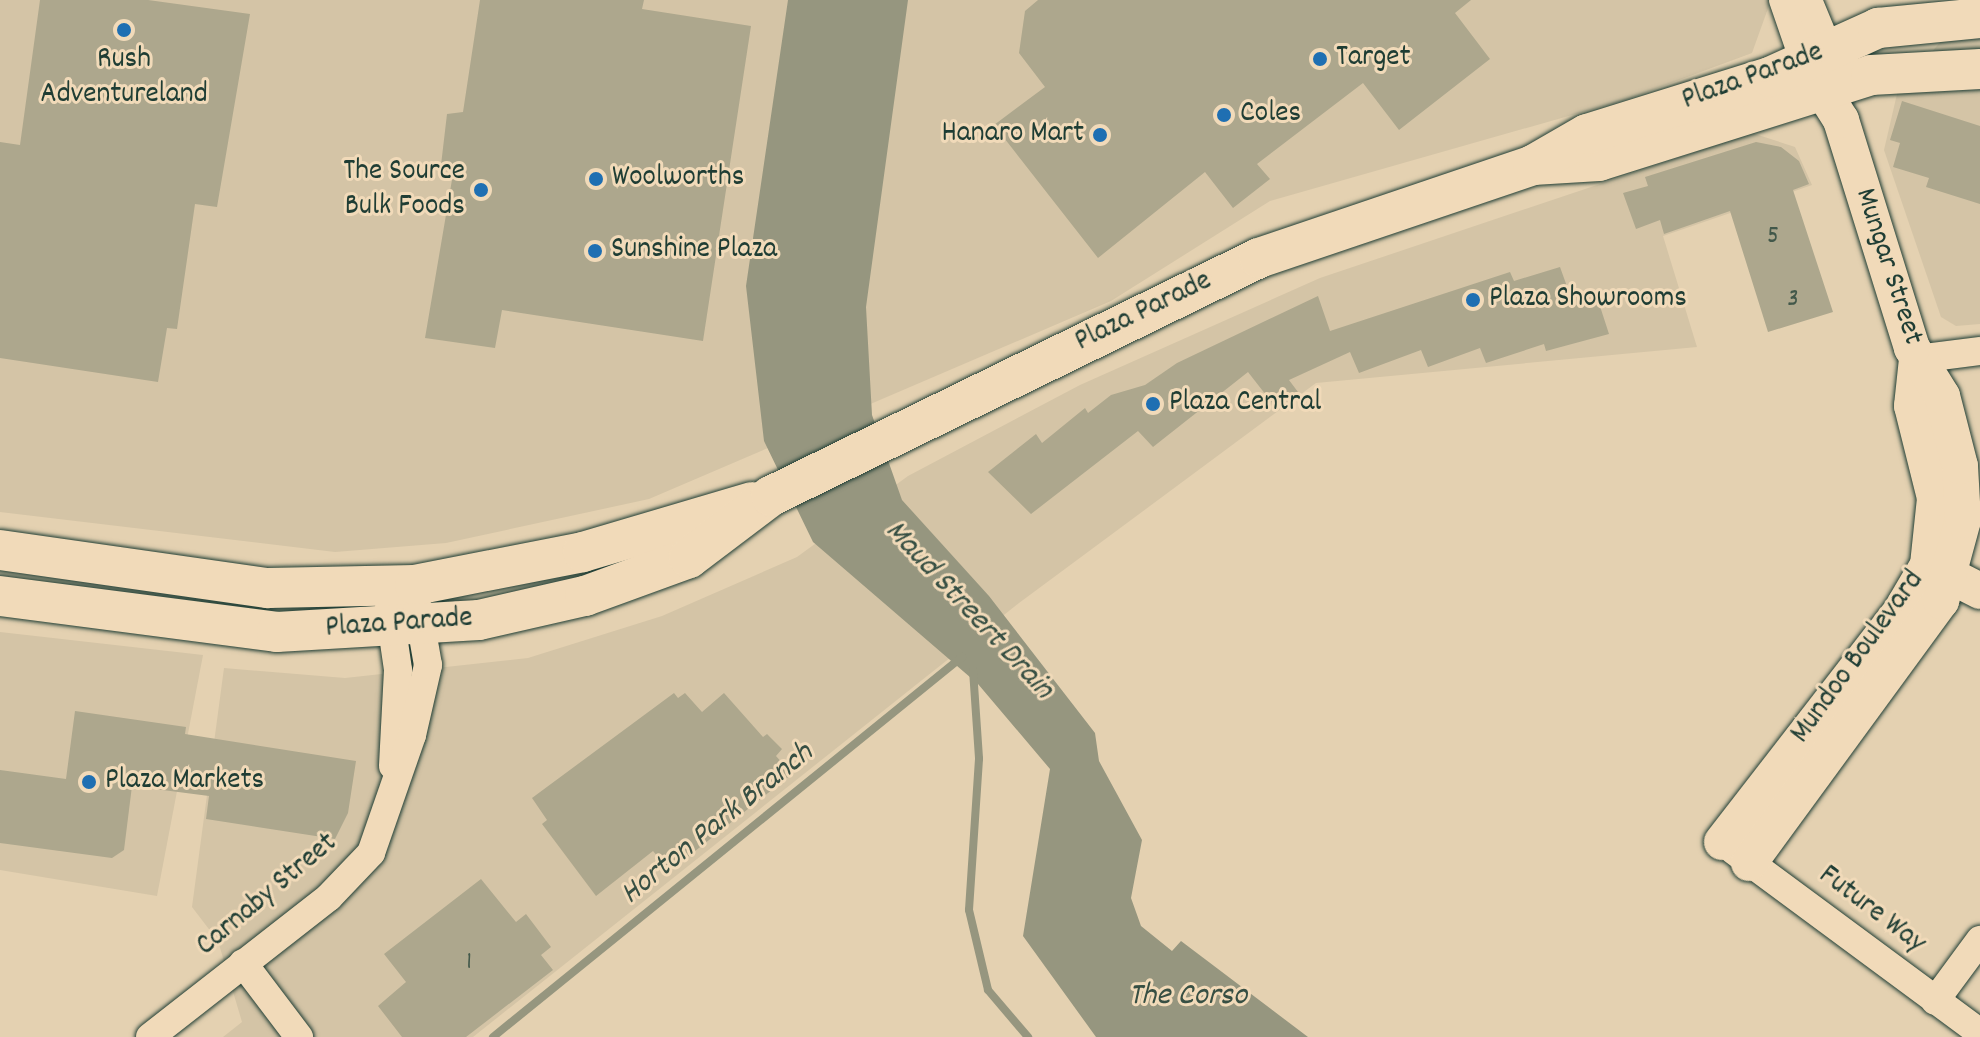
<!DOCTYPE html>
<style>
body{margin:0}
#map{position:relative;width:1980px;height:1037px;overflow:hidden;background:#e4d1b1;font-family:Dekko,sans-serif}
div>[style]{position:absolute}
.built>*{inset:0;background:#d4c4a6}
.water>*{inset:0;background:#96967f}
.stream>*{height:8px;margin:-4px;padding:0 4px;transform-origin:4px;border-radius:4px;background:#96967f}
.building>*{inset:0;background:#ada78d}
.roads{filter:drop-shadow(0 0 2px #1f3d34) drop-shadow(0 0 2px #1f3d34)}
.minor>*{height:28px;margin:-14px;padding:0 14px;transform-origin:14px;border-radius:14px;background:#f1dab9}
.tertiary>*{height:36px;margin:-18px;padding:0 18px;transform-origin:18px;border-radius:18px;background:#f1dab9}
.secondary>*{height:40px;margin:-20px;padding:0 20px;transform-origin:20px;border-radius:20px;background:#f1dab9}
.dots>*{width:22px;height:22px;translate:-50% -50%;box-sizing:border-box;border:4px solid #f1dab9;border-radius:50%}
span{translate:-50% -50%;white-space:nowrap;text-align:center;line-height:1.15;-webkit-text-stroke:6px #f1dab9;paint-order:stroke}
.number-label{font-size:26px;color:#42584a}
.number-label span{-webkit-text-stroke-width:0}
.poi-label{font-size:30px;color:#1f3d34}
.left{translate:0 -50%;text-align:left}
.right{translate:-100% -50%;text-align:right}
.street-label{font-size:30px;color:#1f3d34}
.water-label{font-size:32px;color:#374f43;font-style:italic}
</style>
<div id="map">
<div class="built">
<div style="clip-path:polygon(0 0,1771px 0,1752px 53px,1628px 99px,1270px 201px,1111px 301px,649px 499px,446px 543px,335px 552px,0 512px)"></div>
<div style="clip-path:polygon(1975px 0,1980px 0,1980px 324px,1956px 326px,1941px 317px,1884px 150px,1897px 94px)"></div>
<div style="clip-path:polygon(1752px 133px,1795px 147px,1812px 185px,1663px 236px,1697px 347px,1316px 383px,1019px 603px,473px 1037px,223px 1037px,242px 1022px,218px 941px,192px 907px,224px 668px,345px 678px,528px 658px,662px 616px,797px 557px,908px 476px,1080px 385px,1320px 278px)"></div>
<div style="clip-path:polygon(0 632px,203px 655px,157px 896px,0 870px)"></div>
</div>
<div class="water">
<div style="clip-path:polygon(788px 0,908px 0,866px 307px,872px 415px,902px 500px,989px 596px,1095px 733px,1099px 761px,1142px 840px,1131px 898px,1141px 926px,1172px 951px,1181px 941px,1308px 1037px,1096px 1037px,1023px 936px,1050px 769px,978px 684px,813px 542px,764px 441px,746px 286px)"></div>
</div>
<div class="stream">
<div style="left:973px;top:670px;width:89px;rotate:86.1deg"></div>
<div style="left:979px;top:759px;width:151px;rotate:93.8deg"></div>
<div style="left:969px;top:910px;width:82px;rotate:76.6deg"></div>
<div style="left:988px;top:990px;width:62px;rotate:49.6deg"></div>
<div style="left:493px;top:1037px;width:604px;rotate:-39.02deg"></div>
</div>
<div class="building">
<div style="clip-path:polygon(40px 0,148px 0,250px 14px,217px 207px,195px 204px,177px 329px,167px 328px,158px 382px,0 358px,0 142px,20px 145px)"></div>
<div style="clip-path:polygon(480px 0,644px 0,642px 9px,751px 26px,703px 341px,502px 310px,495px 348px,425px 338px,454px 168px,441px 165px,447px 114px,463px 112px)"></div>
<div style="clip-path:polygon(1038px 0,1471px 0,1455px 13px,1490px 59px,1399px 130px,1363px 83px,1257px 164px,1270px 179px,1233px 208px,1205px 172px,1098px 258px,994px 125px,1045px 87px,1019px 53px,1025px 11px)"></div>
<div style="clip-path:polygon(1902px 101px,1980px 126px,1980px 204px,1926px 187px,1929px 178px,1893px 167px,1900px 143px,1890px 140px)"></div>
<div style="clip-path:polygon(1756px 142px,1781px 147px,1799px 161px,1809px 184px,1793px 190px,1833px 312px,1768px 332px,1730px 211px,1664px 234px,1660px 220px,1636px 229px,1623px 193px,1648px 186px,1645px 177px)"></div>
<div style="clip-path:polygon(1560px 267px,1574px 306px,1597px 297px,1609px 334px,1546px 351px,1544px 344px,1486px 363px,1480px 348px,1428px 367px,1421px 350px,1359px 373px,1350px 352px,1289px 380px,1298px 392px,1276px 408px,1248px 372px,1153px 447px,1138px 431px,1031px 514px,988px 472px,1036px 434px,1042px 443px,1085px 408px,1088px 413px,1111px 395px,1145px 385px,1177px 363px,1318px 296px,1330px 331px,1510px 272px,1514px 281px)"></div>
<div style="clip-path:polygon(674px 693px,678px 698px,685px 693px,702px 712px,724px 693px,763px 737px,767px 734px,782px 749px,776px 756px,792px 774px,670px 871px,653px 851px,596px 896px,542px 824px,547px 820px,532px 798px)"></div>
<div style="clip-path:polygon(75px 711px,186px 727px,185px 734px,356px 761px,348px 813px,335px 839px,206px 819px,209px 796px,132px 786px,124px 850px,112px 858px,0 843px,0 770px,66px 779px)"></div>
<div style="clip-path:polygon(481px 879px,516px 922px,526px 914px,551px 947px,541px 955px,553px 970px,466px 1037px,402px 1037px,378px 1006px,406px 982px,384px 954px)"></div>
</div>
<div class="roads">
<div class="minor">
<div style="left:1783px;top:0;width:65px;rotate:71deg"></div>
<div style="left:1808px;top:0;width:55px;rotate:67.6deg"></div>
<div style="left:1917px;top:359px;width:64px;rotate:-7.2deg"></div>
<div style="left:389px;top:608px;width:63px;rotate:81.7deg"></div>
<div style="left:398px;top:670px;width:96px;rotate:93deg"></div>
<div style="left:1733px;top:850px;width:307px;rotate:36.5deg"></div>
<div style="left:243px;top:963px;width:93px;rotate:52.9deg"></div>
<div style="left:1935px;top:1001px;width:76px;rotate:-53.6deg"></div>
<div style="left:150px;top:1037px;width:227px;rotate:-38deg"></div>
<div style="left:329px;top:897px;width:61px;rotate:-46.3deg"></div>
<div style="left:371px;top:853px;width:125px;rotate:-70.8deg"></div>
<div style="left:412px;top:735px;width:72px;rotate:-77.1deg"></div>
<div style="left:428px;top:665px;width:58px;rotate:-100deg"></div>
</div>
<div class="tertiary">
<div style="left:1929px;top:565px;width:57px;rotate:27deg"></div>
<div style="left:1722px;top:842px;width:292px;rotate:-52.2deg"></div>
<div style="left:1901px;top:611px;width:53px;rotate:-59.6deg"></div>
<div style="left:1928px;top:565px;width:67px;rotate:-84deg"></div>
<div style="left:1935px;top:498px;width:95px;rotate:-104deg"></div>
<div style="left:1912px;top:406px;width:47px;rotate:-83.9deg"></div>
<div style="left:1749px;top:863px;width:325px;rotate:-53.8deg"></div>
<div style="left:1941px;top:601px;width:84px;rotate:-74.8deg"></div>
<div style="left:1963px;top:520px;width:54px;rotate:-93.2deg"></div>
<div style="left:1960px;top:466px;width:72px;rotate:-104.4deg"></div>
<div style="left:1942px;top:396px;width:57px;rotate:-122deg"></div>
<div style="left:1912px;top:348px;width:239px;rotate:-107.3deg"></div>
<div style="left:1841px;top:120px;width:64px;rotate:-122.2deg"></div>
</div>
<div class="secondary">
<div style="left:1533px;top:165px;width:66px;rotate:-3.5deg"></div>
<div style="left:1599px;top:161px;width:285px;rotate:-17.5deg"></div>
<div style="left:1871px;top:75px;width:109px;rotate:-3.2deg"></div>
<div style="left:0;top:550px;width:271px;rotate:8.1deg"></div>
<div style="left:268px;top:588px;width:147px;rotate:-1.2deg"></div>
<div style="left:415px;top:585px;width:171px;rotate:-11.1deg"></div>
<div style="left:583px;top:552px;width:176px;rotate:-16.5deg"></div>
<div style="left:0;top:596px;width:279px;rotate:7.4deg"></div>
<div style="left:277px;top:632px;width:202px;rotate:-3.4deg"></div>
<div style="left:479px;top:620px;width:109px;rotate:-12.8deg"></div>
<div style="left:585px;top:596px;width:111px;rotate:-20.1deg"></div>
<div style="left:689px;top:558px;width:103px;rotate:-37.1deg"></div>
<div style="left:771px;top:496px;width:543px;rotate:-26deg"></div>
<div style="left:1259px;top:258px;width:289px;rotate:-18.7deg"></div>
<div style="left:1533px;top:165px;width:62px;rotate:-29.9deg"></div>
<div style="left:1587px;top:134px;width:192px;rotate:-17.3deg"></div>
<div style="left:1770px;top:77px;width:119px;rotate:-24.4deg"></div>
<div style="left:1878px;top:28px;width:102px;rotate:-5.6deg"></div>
</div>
</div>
<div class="dots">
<div style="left:124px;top:30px;background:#1f6fb2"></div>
<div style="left:1320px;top:59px;background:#1f6fb2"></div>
<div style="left:1224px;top:115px;background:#1f6fb2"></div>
<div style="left:1100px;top:135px;background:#1f6fb2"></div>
<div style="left:596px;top:179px;background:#1f6fb2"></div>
<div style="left:481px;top:190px;background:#1f6fb2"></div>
<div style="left:595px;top:251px;background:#1f6fb2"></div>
<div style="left:1473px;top:300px;background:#1f6fb2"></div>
<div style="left:1153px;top:404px;background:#1f6fb2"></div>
<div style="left:89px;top:782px;background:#1f6fb2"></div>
</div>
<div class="number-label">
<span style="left:1773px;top:237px">5</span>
<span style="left:1793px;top:300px">3</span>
<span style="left:469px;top:963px">1</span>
</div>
<div class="poi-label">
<span class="left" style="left:1336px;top:59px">Target</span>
<span style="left:124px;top:78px">Rush<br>Adventureland</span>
<span class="left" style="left:1240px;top:115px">Coles</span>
<span class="right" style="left:1084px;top:135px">Hanaro Mart</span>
<span class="right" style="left:465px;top:190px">The Source<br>Bulk Foods</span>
<span class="left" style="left:612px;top:179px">Woolworths</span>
<span class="left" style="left:611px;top:251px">Sunshine Plaza</span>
<span class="left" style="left:1489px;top:300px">Plaza Showrooms</span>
<span class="left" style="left:1169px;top:404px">Plaza Central</span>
<span class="left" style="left:105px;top:782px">Plaza Markets</span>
</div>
<div class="street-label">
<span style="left:1753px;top:78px;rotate:-20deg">Plaza Parade</span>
<span style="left:1887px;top:267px;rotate:72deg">Mungar Street</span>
<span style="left:1144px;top:313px;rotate:-26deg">Plaza Parade</span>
<span style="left:399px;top:625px;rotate:-4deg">Plaza Parade</span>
<span style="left:1859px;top:658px;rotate:-54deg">Mundoo Boulevard</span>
<span style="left:268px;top:896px;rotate:-40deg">Carnaby Street</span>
<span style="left:1871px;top:911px;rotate:37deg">Future Way</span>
</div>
<div class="water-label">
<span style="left:968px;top:611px;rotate:47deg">Maud Streert Drain</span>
<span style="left:718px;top:825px;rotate:-39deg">Horton Park Branch</span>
<span style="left:1188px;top:997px">The Corso</span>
</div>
</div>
